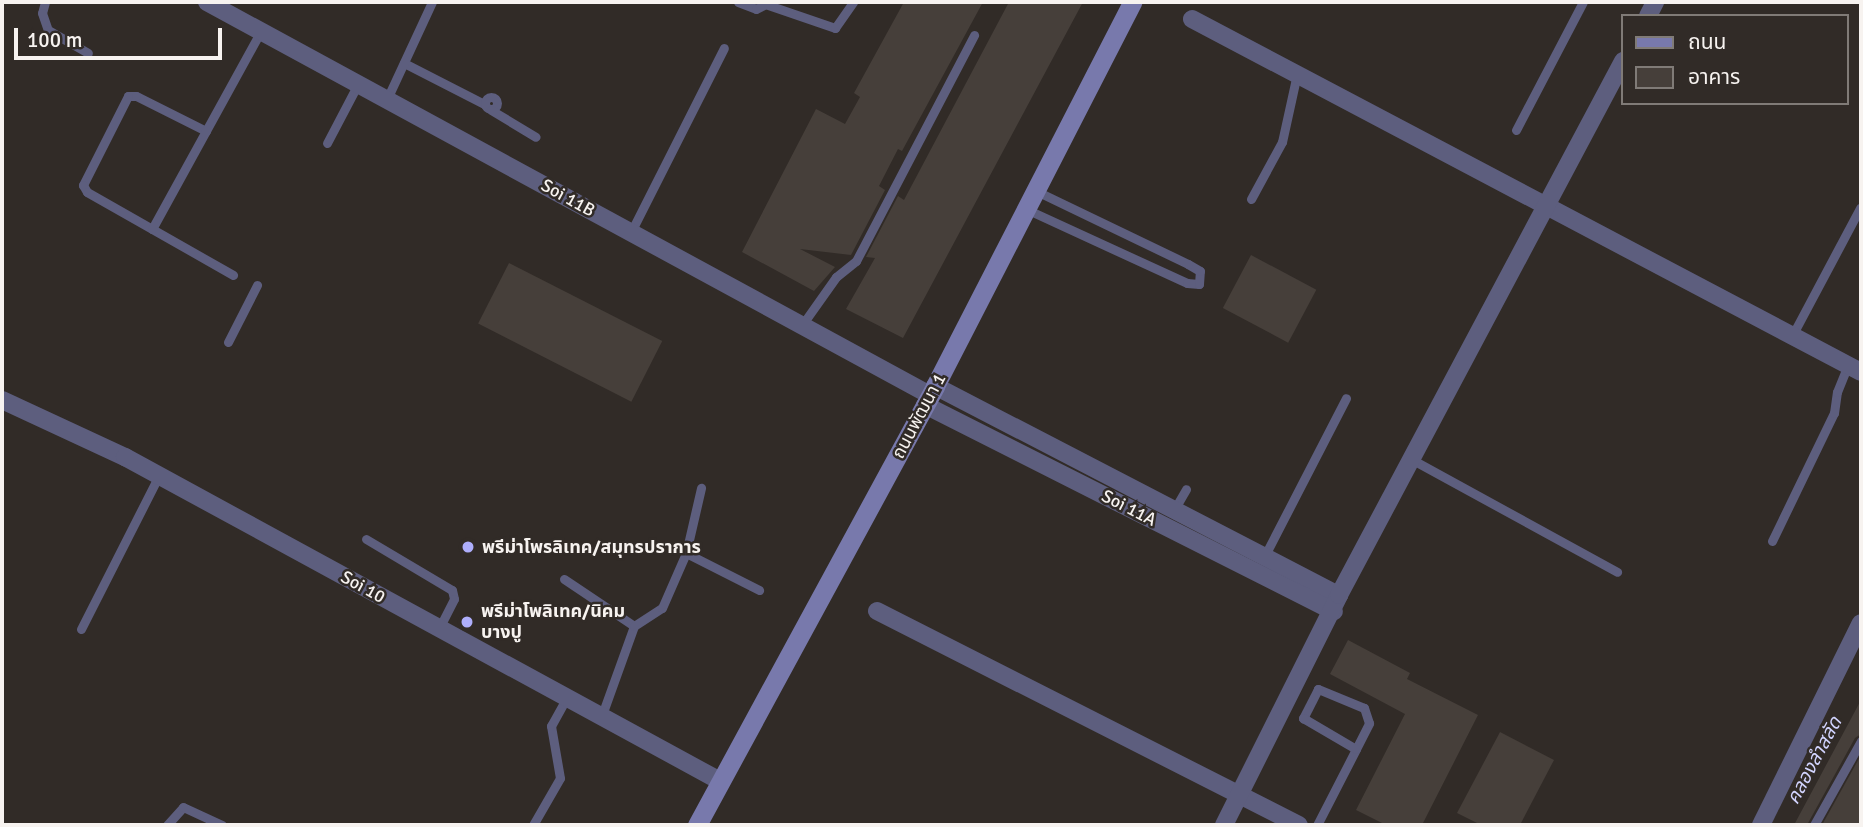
<!DOCTYPE html>
<meta charset="utf-8">
<style>
body{margin:0}
#map{position:relative;width:1863px;height:827px;overflow:hidden;background:#312b27;font-family:Signika,"Noto Sans Thai",sans-serif}
div>[style]{position:absolute}
.building>*{inset:0;background:#463f3a;transform-origin:0 0}
.service>*{height:9px;margin:-4.5px;padding:0 4.5px;transform-origin:4.5px;border-radius:4.5px;background:#5d5e7e}
.service>.ring{margin:-4.5px;padding:0;box-sizing:content-box;background:none;border:9px solid #5d5e7e;border-radius:50%}
.minor>*{height:18px;margin:-9px;padding:0 9px;transform-origin:9px;border-radius:9px;background:#5d5e7e}
.secondary>*{height:19px;margin:-9.5px;padding:0 9.5px;transform-origin:9.5px;border-radius:9.5px;background:#7879ac}
.dots>*{width:19px;height:19px;translate:-50% -50%;box-sizing:border-box;border:4px solid #312b27;border-radius:50%}
span{translate:-50% -50%;white-space:nowrap;text-align:center;line-height:1.15;-webkit-text-stroke:5px #312b27;paint-order:stroke}
.street-label{font-size:18px;color:#f7f3f0}
.poi-label{font-size:18px;color:#f7f3f0;font-weight:700}
.left{translate:0 -50%;text-align:left}
.water-label{font-size:19px;color:#d2d4fe;font-style:italic}
.frame{position:absolute;inset:0;border:4px solid #f7f3f0;pointer-events:none}
.legend{position:absolute;left:1621px;top:14px;width:228px;height:91px;box-sizing:border-box;background:#312b27;border:2px solid #807b77;margin:0;padding:9px 12px;list-style:none;font-size:21px;color:#f7f3f0}
.legend li{display:flex;align-items:center;gap:14px;height:35px}
.legend b{width:35px;border:2px solid #807b77}
.scale{position:absolute;left:14px;top:28px;width:208px;height:32px;box-sizing:border-box;border:4px solid #f7f3f0;border-top:0;padding-left:9px;font-size:21px;line-height:24px;white-space:nowrap;color:#f7f3f0;-webkit-text-stroke:5px #312b27;paint-order:stroke}
</style>
<div id="map">
<div class="building">
<div style="clip-path:polygon(904px 2px,983px 2px,902px 151px,898px 149px,879px 186px,885px 190px,851px 255px,800px 249px,835px 267px,814px 291px,742px 252px,816px 109px,845px 124px,860px 97px,854px 93px)"></div>
<div style="clip-path:polygon(1009px 2px,1083px 2px,903px 338px,846px 309px,875px 258px,866px 257px,898px 196px,904px 200px)"></div>
<div style="left:1251px;top:255px;width:74px;height:60px;rotate:28deg"></div>
<div style="left:509px;top:263px;width:172px;height:68px;rotate:27deg"></div>
<div style="clip-path:polygon(1348px 640px,1410px 673px,1407px 679px,1478px 715px,1422px 825px,1386px 825px,1356px 810px,1405px 714px,1330px 674px)"></div>
<div style="clip-path:polygon(1861px 700px,1861px 734px,1855px 738px,1807px 825px,1794px 825px)"></div>
<div style="clip-path:polygon(1500px 732px,1554px 760px,1520px 825px,1481px 825px,1457px 813px)"></div>
<div style="clip-path:polygon(1861px 755px,1861px 825px,1822px 825px)"></div>
</div>
<div class="service">
<div style="left:45px;top:2px;width:11px;rotate:105deg"></div>
<div style="left:42px;top:13px;width:18px;rotate:71deg"></div>
<div style="left:48px;top:30px;width:46px;rotate:29.9deg"></div>
<div style="left:738px;top:2px;width:19px;rotate:21deg"></div>
<div style="left:756px;top:9px;width:16px;rotate:-27deg"></div>
<div style="left:768px;top:5px;width:71px;rotate:18.9deg"></div>
<div style="left:835px;top:28px;width:32px;rotate:-55deg"></div>
<div style="left:404px;top:63px;width:90px;rotate:27.1deg"></div>
<div class="ring" style="left:485px;top:97px;width:3px;height:3px"></div>
<div style="left:387px;top:99px;width:107px;rotate:-65.1deg"></div>
<div style="left:491px;top:110px;width:52px;rotate:31deg"></div>
<div style="left:1516px;top:130px;width:144px;rotate:-62.4deg"></div>
<div style="left:206px;top:131px;width:78px;rotate:-153.4deg"></div>
<div style="left:136px;top:96px;width:8px;rotate:180deg"></div>
<div style="left:128px;top:96px;width:100px;rotate:116.8deg"></div>
<div style="left:83px;top:185px;width:8px;rotate:60deg"></div>
<div style="left:87px;top:192px;width:168px;rotate:29.6deg"></div>
<div style="left:327px;top:143px;width:67px;rotate:-62.3deg"></div>
<div style="left:1251px;top:199px;width:65px;rotate:-61.5deg"></div>
<div style="left:1282px;top:142px;width:70px;rotate:-77.6deg"></div>
<div style="left:1026px;top:209px;width:177px;rotate:24.7deg"></div>
<div style="left:1187px;top:283px;width:12px;rotate:5deg"></div>
<div style="left:1199px;top:284px;width:13px;rotate:-86deg"></div>
<div style="left:1200px;top:271px;width:14px;rotate:-150deg"></div>
<div style="left:1188px;top:264px;width:169px;rotate:-154.3deg"></div>
<div style="left:152px;top:229px;width:226px;rotate:-61.2deg"></div>
<div style="left:631px;top:232px;width:206px;rotate:-63.2deg"></div>
<div style="left:802px;top:325px;width:59px;rotate:-54.7deg"></div>
<div style="left:836px;top:277px;width:26px;rotate:-39deg"></div>
<div style="left:856px;top:261px;width:255px;rotate:-62.4deg"></div>
<div style="left:1793px;top:334px;width:143px;rotate:-62deg"></div>
<div style="left:228px;top:342px;width:64px;rotate:-63deg"></div>
<div style="left:1411px;top:459px;width:235px;rotate:28.7deg"></div>
<div style="left:1174px;top:510px;width:24px;rotate:-60deg"></div>
<div style="left:366px;top:539px;width:100px;rotate:30.7deg"></div>
<div style="left:452px;top:590px;width:9px;rotate:77deg"></div>
<div style="left:454px;top:599px;width:34px;rotate:117deg"></div>
<div style="left:1772px;top:541px;width:142px;rotate:-64.2deg"></div>
<div style="left:1834px;top:413px;width:21px;rotate:-82deg"></div>
<div style="left:1837px;top:392px;width:29px;rotate:-68deg"></div>
<div style="left:686px;top:553px;width:82px;rotate:26.9deg"></div>
<div style="left:1263px;top:559px;width:181px;rotate:-62.7deg"></div>
<div style="left:564px;top:579px;width:84px;rotate:33.9deg"></div>
<div style="left:634px;top:626px;width:95px;rotate:109.8deg"></div>
<div style="left:634px;top:626px;width:33px;rotate:-33deg"></div>
<div style="left:662px;top:608px;width:60px;rotate:-66.4deg"></div>
<div style="left:686px;top:553px;width:67px;rotate:-77deg"></div>
<div style="left:81px;top:629px;width:173px;rotate:-63.1deg"></div>
<div style="left:167px;top:825px;width:24px;rotate:-48deg"></div>
<div style="left:183px;top:807px;width:43px;rotate:24.8deg"></div>
<div style="left:533px;top:825px;width:54px;rotate:-60.1deg"></div>
<div style="left:560px;top:778px;width:53px;rotate:-99.8deg"></div>
<div style="left:551px;top:726px;width:33px;rotate:-61deg"></div>
<div style="left:1317px;top:825px;width:85px;rotate:-62.8deg"></div>
<div style="left:1356px;top:749px;width:29px;rotate:-63deg"></div>
<div style="left:1369px;top:723px;width:16px;rotate:-108deg"></div>
<div style="left:1364px;top:708px;width:50px;rotate:-157.6deg"></div>
<div style="left:1318px;top:689px;width:33px;rotate:117deg"></div>
<div style="left:1303px;top:718px;width:61px;rotate:30.3deg"></div>
<div style="left:1814px;top:825px;width:96px;rotate:-60.8deg"></div>
</div>
<div class="minor">
<div style="left:207px;top:2px;width:823px;rotate:28.53deg"></div>
<div style="left:1648px;top:16px;width:16px;rotate:-63deg"></div>
<div style="left:1192px;top:19px;width:756px;rotate:27.82deg"></div>
<div style="left:935px;top:386px;width:455px;rotate:27.4deg"></div>
<div style="left:2px;top:400px;width:136px;rotate:24.9deg"></div>
<div style="left:125px;top:457px;width:677px;rotate:28.57deg"></div>
<div style="left:925px;top:405px;width:458px;rotate:26.8deg"></div>
<div style="left:877px;top:611px;width:473px;rotate:26.9deg"></div>
<div style="left:1224px;top:825px;width:257px;rotate:-63.4deg"></div>
<div style="left:1339px;top:595px;width:605px;rotate:-61.99deg"></div>
<div style="left:1761px;top:825px;width:225px;rotate:-63.7deg"></div>
</div>
<div class="secondary">
<div style="left:697px;top:825px;width:499px;rotate:-61.5deg"></div>
<div style="left:935px;top:386px;width:432px;rotate:-62.8deg"></div>
</div>
<div class="dots">
<div style="left:468px;top:547px;background:#aeaefb"></div>
<div style="left:467px;top:622px;background:#aeaefb"></div>
</div>
<div class="street-label">
<span style="left:568px;top:198px;rotate:29deg">Soi 11B</span>
<span style="left:919px;top:416px;rotate:-62deg">ถนนพัฒนา 1</span>
<span style="left:1129px;top:508px;rotate:27deg">Soi 11A</span>
<span style="left:363px;top:587px;rotate:29deg">Soi 10</span>
</div>
<div class="poi-label">
<span class="left" style="left:482px;top:547px">พรีม่าโพรลิเทค/สมุทรปราการ</span>
<span class="left" style="left:481px;top:622px">พรีม่าโพลิเทค/นิคม<br>บางปู</span>
</div>
<div class="water-label">
<span style="left:1815px;top:761px;rotate:-62deg">คลองลำสลัด</span>
</div>
<div class="frame"></div>
<ul class="legend">
<li><b style="height:9px;background:#7879ac"></b>ถนน</li>
<li><b style="height:19px;background:#463f3a"></b>อาคาร</li>
</ul>
<div class="scale">100 m</div>
</div>
